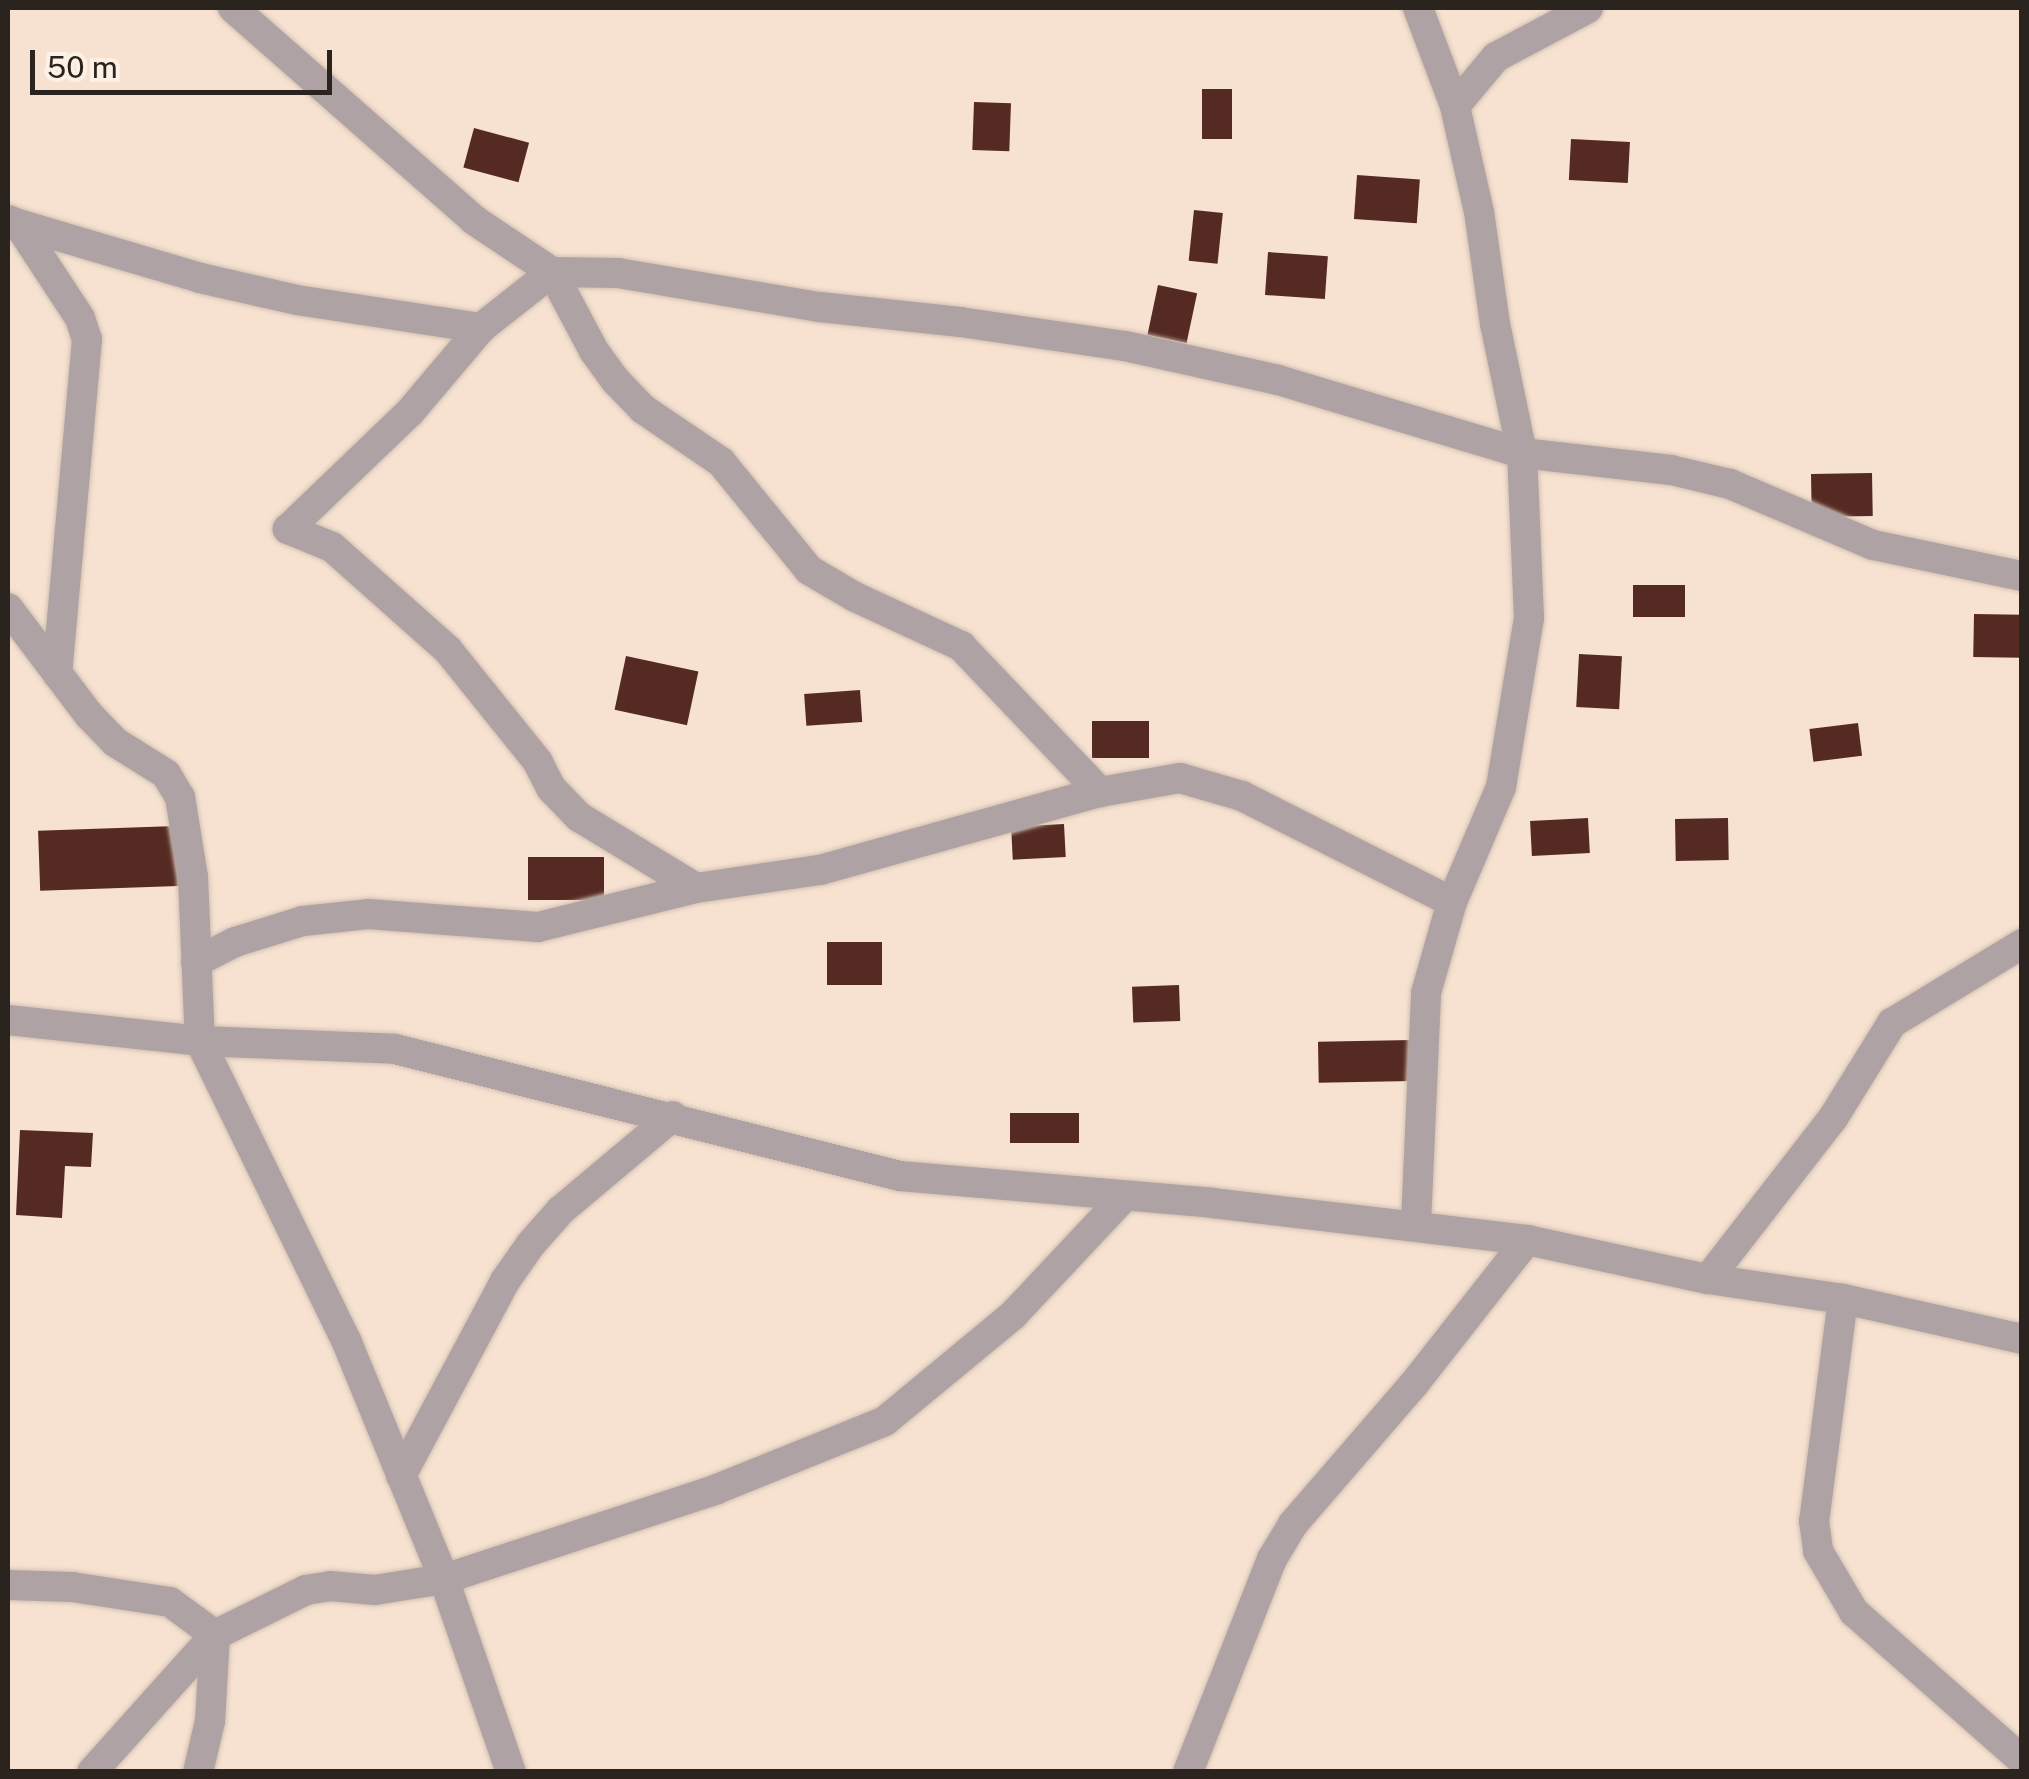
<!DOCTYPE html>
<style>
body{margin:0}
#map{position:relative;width:2029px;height:1779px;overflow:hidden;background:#f7e2d1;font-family:"Public Sans",sans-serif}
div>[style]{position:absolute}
.building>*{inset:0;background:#552a22;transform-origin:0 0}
.roads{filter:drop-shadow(0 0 2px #d2c0b1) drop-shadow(0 0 2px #d2c0b1)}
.street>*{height:30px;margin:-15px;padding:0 15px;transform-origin:15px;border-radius:15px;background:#aea2a4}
span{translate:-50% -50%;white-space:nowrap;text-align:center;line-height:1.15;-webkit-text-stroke:10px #fdf1e6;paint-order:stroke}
.frame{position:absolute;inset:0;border:10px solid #2b231d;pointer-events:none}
.scale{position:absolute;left:30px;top:50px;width:302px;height:45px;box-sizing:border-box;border:5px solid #2b231d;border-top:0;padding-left:12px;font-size:30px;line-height:35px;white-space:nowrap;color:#2b231d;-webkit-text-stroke:8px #fdf1e6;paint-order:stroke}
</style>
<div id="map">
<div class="building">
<div style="left:1202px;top:89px;width:30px;height:50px"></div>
<div style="left:974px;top:102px;width:37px;height:48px;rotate:2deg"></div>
<div style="left:474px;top:128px;width:57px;height:41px;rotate:15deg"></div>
<div style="left:1571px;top:139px;width:59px;height:41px;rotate:3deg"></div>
<div style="left:1357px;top:175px;width:63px;height:44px;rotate:4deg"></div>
<div style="left:1194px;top:210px;width:29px;height:51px;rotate:6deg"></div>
<div style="left:1268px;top:252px;width:60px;height:43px;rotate:4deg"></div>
<div style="left:1158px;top:285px;width:40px;height:51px;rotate:12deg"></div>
<div style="left:1872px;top:473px;width:43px;height:61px;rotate:89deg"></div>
<div style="left:1685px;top:585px;width:32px;height:52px;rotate:90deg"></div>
<div style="left:1974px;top:614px;width:48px;height:43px;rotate:1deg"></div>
<div style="left:1579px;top:654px;width:43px;height:53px;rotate:3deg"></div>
<div style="left:626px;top:656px;width:74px;height:55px;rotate:12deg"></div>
<div style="left:860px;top:690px;width:32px;height:56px;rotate:86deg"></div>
<div style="left:1092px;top:721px;width:57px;height:37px"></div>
<div style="left:1858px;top:723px;width:33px;height:49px;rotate:83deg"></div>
<div style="left:1588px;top:818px;width:35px;height:58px;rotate:87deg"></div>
<div style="left:1728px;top:818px;width:42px;height:53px;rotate:89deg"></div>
<div style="left:1064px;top:824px;width:33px;height:53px;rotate:87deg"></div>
<div style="left:176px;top:826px;width:60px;height:138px;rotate:88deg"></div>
<div style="left:528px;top:857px;width:76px;height:43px"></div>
<div style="left:882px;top:942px;width:43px;height:55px;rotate:90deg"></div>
<div style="left:1179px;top:985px;width:36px;height:47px;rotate:88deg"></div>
<div style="left:1412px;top:1040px;width:41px;height:94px;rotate:89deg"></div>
<div style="left:1010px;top:1113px;width:69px;height:30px"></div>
<div style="clip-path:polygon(20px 1130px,93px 1133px,91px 1167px,65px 1166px,62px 1218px,16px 1215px)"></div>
</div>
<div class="roads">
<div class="street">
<div style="left:233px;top:8px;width:321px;rotate:41.3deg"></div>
<div style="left:474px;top:220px;width:94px;rotate:33.7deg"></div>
<div style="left:552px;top:272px;width:89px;rotate:62deg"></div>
<div style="left:594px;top:351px;width:37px;rotate:54deg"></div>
<div style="left:616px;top:381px;width:39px;rotate:46deg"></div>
<div style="left:643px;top:409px;width:94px;rotate:34.2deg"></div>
<div style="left:721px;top:462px;width:139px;rotate:50.8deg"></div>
<div style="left:809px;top:570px;width:53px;rotate:30.4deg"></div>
<div style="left:855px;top:597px;width:117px;rotate:24.8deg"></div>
<div style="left:961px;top:646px;width:202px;rotate:46.4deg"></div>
<div style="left:1455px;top:106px;width:64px;rotate:-50.1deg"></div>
<div style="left:1496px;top:57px;width:104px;rotate:-28deg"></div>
<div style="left:8px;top:220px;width:11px;rotate:22deg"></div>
<div style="left:18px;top:224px;width:25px;rotate:56deg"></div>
<div style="left:32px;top:245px;width:87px;rotate:56.7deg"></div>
<div style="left:80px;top:318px;width:22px;rotate:72deg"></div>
<div style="left:87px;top:339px;width:336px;rotate:95.1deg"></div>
<div style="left:18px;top:224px;width:190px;rotate:16.5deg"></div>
<div style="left:200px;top:278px;width:99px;rotate:12.8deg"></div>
<div style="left:297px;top:300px;width:186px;rotate:8.7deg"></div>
<div style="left:8px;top:608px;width:134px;rotate:52.9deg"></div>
<div style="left:89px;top:715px;width:37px;rotate:46deg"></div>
<div style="left:115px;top:742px;width:60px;rotate:32.1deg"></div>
<div style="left:166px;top:774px;width:27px;rotate:59deg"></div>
<div style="left:180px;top:797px;width:81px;rotate:80.8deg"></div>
<div style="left:193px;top:877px;width:164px;rotate:87.6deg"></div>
<div style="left:200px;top:1041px;width:333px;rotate:64deg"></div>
<div style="left:346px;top:1340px;width:258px;rotate:67.7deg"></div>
<div style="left:444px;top:1579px;width:204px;rotate:70.9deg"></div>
<div style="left:696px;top:888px;width:137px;rotate:-148.7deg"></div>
<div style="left:579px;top:817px;width:40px;rotate:-134deg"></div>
<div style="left:551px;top:788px;width:29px;rotate:-117deg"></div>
<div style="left:538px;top:762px;width:144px;rotate:-128.8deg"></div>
<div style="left:448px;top:650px;width:155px;rotate:-138.4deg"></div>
<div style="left:332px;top:547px;width:48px;rotate:-157.8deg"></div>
<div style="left:288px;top:529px;width:169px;rotate:-43.8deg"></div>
<div style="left:410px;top:412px;width:110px;rotate:-49.8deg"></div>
<div style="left:481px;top:328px;width:90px;rotate:-38.3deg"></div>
<div style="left:552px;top:272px;width:66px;rotate:0.9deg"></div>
<div style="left:618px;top:273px;width:205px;rotate:9.6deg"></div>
<div style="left:820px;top:307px;width:141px;rotate:6.1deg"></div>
<div style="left:960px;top:322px;width:167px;rotate:8.3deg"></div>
<div style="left:1125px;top:346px;width:157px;rotate:12.5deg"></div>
<div style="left:1278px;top:380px;width:255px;rotate:16.7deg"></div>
<div style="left:1522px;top:453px;width:150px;rotate:6.5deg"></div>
<div style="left:1671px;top:470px;width:61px;rotate:13.3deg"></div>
<div style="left:1730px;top:484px;width:155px;rotate:23.1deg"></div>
<div style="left:1873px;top:545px;width:152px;rotate:11.8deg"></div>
<div style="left:196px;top:962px;width:44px;rotate:-27.1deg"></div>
<div style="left:235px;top:942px;width:71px;rotate:-17.2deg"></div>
<div style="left:303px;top:921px;width:65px;rotate:-6.1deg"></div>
<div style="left:368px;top:914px;width:170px;rotate:4.4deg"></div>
<div style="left:538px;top:927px;width:163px;rotate:-13.9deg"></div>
<div style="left:696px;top:888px;width:125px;rotate:-8.3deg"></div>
<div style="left:820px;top:870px;width:291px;rotate:-15.6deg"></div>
<div style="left:1100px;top:792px;width:81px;rotate:-9.9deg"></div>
<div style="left:1180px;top:778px;width:65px;rotate:16.2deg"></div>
<div style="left:1242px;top:796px;width:235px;rotate:26.8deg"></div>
<div style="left:8px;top:1020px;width:193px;rotate:6.2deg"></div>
<div style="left:200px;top:1041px;width:195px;rotate:2.3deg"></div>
<div style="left:395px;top:1049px;width:521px;rotate:14.12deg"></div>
<div style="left:900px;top:1176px;width:313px;rotate:4.9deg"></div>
<div style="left:1212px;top:1203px;width:317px;rotate:6.7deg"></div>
<div style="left:1527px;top:1240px;width:185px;rotate:12.2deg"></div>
<div style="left:1708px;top:1279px;width:136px;rotate:8.4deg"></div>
<div style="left:1843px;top:1299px;width:183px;rotate:12.6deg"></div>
<div style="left:1416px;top:1224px;width:231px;rotate:-87.5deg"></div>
<div style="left:1426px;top:993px;width:95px;rotate:-74.1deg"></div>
<div style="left:1452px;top:902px;width:125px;rotate:-66.9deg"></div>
<div style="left:1501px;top:787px;width:171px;rotate:-80.6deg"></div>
<div style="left:1529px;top:618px;width:165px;rotate:-92.4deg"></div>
<div style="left:1522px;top:453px;width:132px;rotate:-101.8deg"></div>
<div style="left:1495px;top:324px;width:113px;rotate:-98.1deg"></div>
<div style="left:1479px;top:212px;width:109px;rotate:-102.8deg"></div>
<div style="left:1455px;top:106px;width:105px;rotate:-110.7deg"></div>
<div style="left:1708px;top:1279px;width:204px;rotate:-52.2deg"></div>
<div style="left:1833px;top:1118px;width:112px;rotate:-58.2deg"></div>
<div style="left:1892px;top:1023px;width:152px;rotate:-31.3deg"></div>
<div style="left:1843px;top:1299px;width:224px;rotate:97.4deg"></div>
<div style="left:1814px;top:1521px;width:30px;rotate:82deg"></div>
<div style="left:1818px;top:1551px;width:71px;rotate:59.5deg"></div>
<div style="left:1854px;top:1612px;width:224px;rotate:41.4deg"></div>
<div style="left:401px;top:1476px;width:221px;rotate:-61.9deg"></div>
<div style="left:505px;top:1281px;width:45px;rotate:-54.9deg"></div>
<div style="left:531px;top:1244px;width:45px;rotate:-48.6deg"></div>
<div style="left:561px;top:1210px;width:146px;rotate:-40deg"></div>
<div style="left:8px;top:1585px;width:64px;rotate:1.8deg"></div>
<div style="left:72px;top:1587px;width:99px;rotate:8.7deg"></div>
<div style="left:170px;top:1602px;width:56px;rotate:36.3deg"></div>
<div style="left:215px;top:1635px;width:86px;rotate:93.3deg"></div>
<div style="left:210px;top:1721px;width:52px;rotate:103.2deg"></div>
<div style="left:92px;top:1772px;width:184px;rotate:-48.1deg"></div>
<div style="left:215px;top:1635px;width:102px;rotate:-26.3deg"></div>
<div style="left:306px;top:1590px;width:24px;rotate:-9deg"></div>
<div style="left:330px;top:1586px;width:45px;rotate:5.1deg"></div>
<div style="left:375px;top:1590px;width:70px;rotate:-9.1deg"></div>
<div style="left:444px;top:1579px;width:287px;rotate:-18.2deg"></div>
<div style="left:717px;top:1489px;width:181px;rotate:-22deg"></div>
<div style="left:885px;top:1421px;width:166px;rotate:-39.6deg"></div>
<div style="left:1013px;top:1315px;width:161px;rotate:-46.8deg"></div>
<div style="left:1188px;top:1772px;width:229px;rotate:-68.5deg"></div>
<div style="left:1272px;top:1559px;width:41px;rotate:-59deg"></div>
<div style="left:1293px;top:1524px;width:185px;rotate:-49.2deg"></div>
<div style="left:1414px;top:1384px;width:183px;rotate:-51.9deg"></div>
</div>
</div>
<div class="frame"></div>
<div class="scale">50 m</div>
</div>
